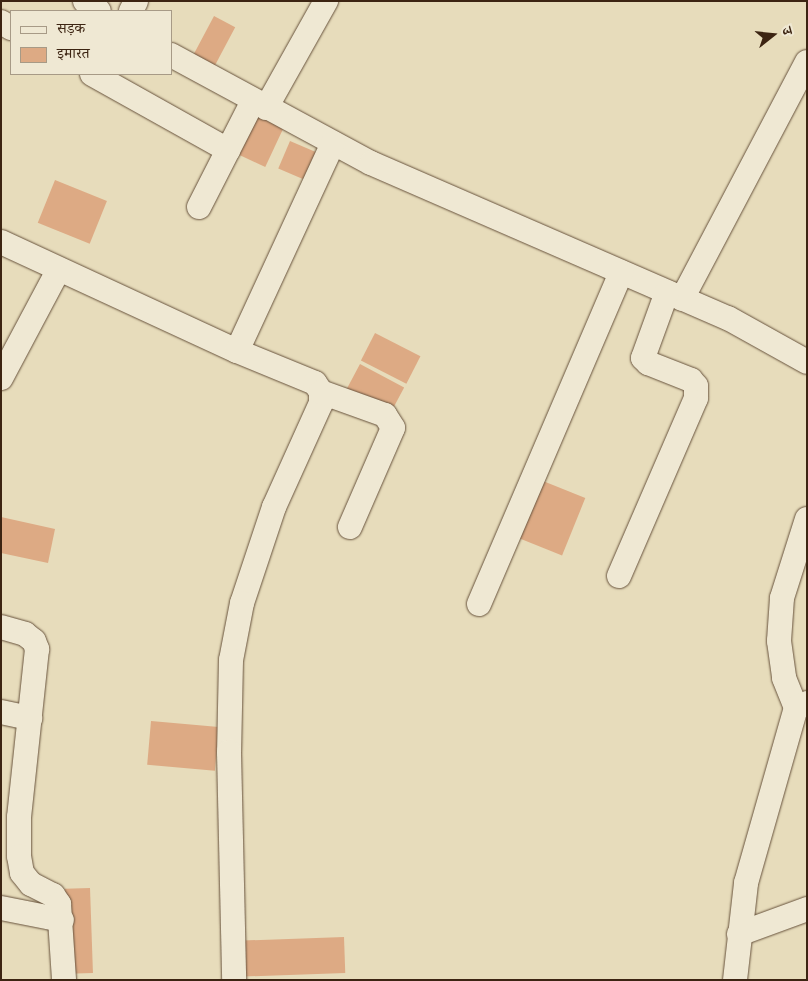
<!DOCTYPE html>
<meta charset="utf-8">
<style>
body{margin:0}
#map{position:relative;width:808px;height:981px;overflow:hidden;background:#e7dcbb;font-family:"EB Garamond","Noto Serif Devanagari",serif}
div>[style]{position:absolute}
.building>*{inset:0;background:#ddaa84;transform-origin:0 0}
.roads{filter:drop-shadow(0 0 1px #67523c) drop-shadow(0 0 1px #67523c)}
.street>*{height:24px;margin:-12px;padding:0 12px;transform-origin:12px;border-radius:12px;background:#efe8d3}
span{translate:-50% -50%;white-space:nowrap;text-align:center;line-height:1.15;-webkit-text-stroke:4px #efe8d3;paint-order:stroke}
.frame{position:absolute;inset:0;border:2px solid #3c2412;pointer-events:none}
.legend{position:absolute;left:10px;top:10px;width:162px;height:65px;box-sizing:border-box;background:#efe8d3;border:1px solid #a79a86;margin:0;padding:6px 9px;list-style:none;font-size:15px;color:#3c2412}
.legend li{display:flex;align-items:center;gap:10px;height:25px}
.legend b{width:25px;border:1px solid #a79a86}
.north{position:absolute;left:748px;top:10px;width:50px;height:50px;-webkit-text-stroke:4px #efe8d3;paint-order:stroke;rotate:74deg;font-size:14px;font-weight:700;line-height:20px;text-align:center;color:#3c2412}
.north::after{content:'';display:block;margin:auto;width:18px;height:22px;background:#3c2412;clip-path:polygon(50% 0,100% 100%,50% 72%,0 100%)}
</style>
<div id="map">
<div class="building">
<div style="left:214px;top:16px;width:24px;height:48px;rotate:28deg"></div>
<div style="left:258px;top:114px;width:29px;height:45px;rotate:25deg"></div>
<div style="left:290px;top:141px;width:33px;height:30px;rotate:23deg"></div>
<div style="left:55px;top:180px;width:56px;height:46px;rotate:22deg"></div>
<div style="left:375px;top:333px;width:51px;height:31px;rotate:27deg"></div>
<div style="left:360px;top:364px;width:50px;height:30px;rotate:28deg"></div>
<div style="left:538px;top:479px;width:51px;height:62px;rotate:22deg"></div>
<div style="clip-path:polygon(1px 517px,55px 529px,48px 563px,1px 553px)"></div>
<div style="left:151px;top:721px;width:68px;height:44px;rotate:5deg"></div>
<div style="left:90px;top:888px;width:85px;height:25px;rotate:88deg"></div>
<div style="left:344px;top:937px;width:36px;height:102px;rotate:88deg"></div>
</div>
<div class="roads">
<div class="street">
<div style="left:85px;top:1px;width:17px;rotate:36deg"></div>
<div style="left:131px;top:11px;width:11px;rotate:-63deg"></div>
<div style="left:1px;top:22px;width:12px;rotate:31deg"></div>
<div style="left:171px;top:55px;width:227px;rotate:28.4deg"></div>
<div style="left:371px;top:163px;width:389px;rotate:23.5deg"></div>
<div style="left:728px;top:318px;width:90px;rotate:29.1deg"></div>
<div style="left:92px;top:74px;width:156px;rotate:29.2deg"></div>
<div style="left:266px;top:108px;width:123px;rotate:-60.7deg"></div>
<div style="left:199px;top:207px;width:119px;rotate:-63deg"></div>
<div style="left:1px;top:242px;width:260px;rotate:24.8deg"></div>
<div style="left:237px;top:351px;width:84px;rotate:22.3deg"></div>
<div style="left:315px;top:383px;width:11px;rotate:56deg"></div>
<div style="left:321px;top:392px;width:11px;rotate:90deg"></div>
<div style="left:321px;top:403px;width:114px;rotate:114.3deg"></div>
<div style="left:274px;top:507px;width:101px;rotate:108.4deg"></div>
<div style="left:242px;top:603px;width:58px;rotate:100.9deg"></div>
<div style="left:231px;top:660px;width:92px;rotate:91.2deg"></div>
<div style="left:229px;top:752px;width:228px;rotate:88.7deg"></div>
<div style="left:682px;top:299px;width:268px;rotate:-62.2deg"></div>
<div style="left:237px;top:351px;width:229px;rotate:-65.2deg"></div>
<div style="left:1px;top:378px;width:123px;rotate:-62deg"></div>
<div style="left:321px;top:392px;width:68px;rotate:19.8deg"></div>
<div style="left:385px;top:415px;width:15px;rotate:58deg"></div>
<div style="left:393px;top:428px;width:108px;rotate:113.5deg"></div>
<div style="left:807px;top:519px;width:83px;rotate:107.6deg"></div>
<div style="left:782px;top:598px;width:43px;rotate:94deg"></div>
<div style="left:779px;top:641px;width:37px;rotate:82deg"></div>
<div style="left:784px;top:678px;width:32px;rotate:68deg"></div>
<div style="left:796px;top:708px;width:12px;rotate:-24deg"></div>
<div style="left:619px;top:576px;width:194px;rotate:-66.6deg"></div>
<div style="left:696px;top:398px;width:12px;rotate:-90deg"></div>
<div style="left:696px;top:386px;width:8px;rotate:-130deg"></div>
<div style="left:691px;top:380px;width:46px;rotate:-158.4deg"></div>
<div style="left:648px;top:363px;width:7px;rotate:-135deg"></div>
<div style="left:643px;top:358px;width:70px;rotate:-70deg"></div>
<div style="left:479px;top:604px;width:361px;rotate:-66.8deg"></div>
<div style="left:1px;top:627px;width:25px;rotate:16deg"></div>
<div style="left:25px;top:634px;width:11px;rotate:38deg"></div>
<div style="left:34px;top:641px;width:9px;rotate:69deg"></div>
<div style="left:37px;top:649px;width:169px;rotate:96.1deg"></div>
<div style="left:19px;top:817px;width:39px;rotate:90deg"></div>
<div style="left:19px;top:856px;width:17px;rotate:80deg"></div>
<div style="left:22px;top:873px;width:14px;rotate:51deg"></div>
<div style="left:31px;top:884px;width:25px;rotate:27deg"></div>
<div style="left:53px;top:895px;width:11px;rotate:56deg"></div>
<div style="left:59px;top:904px;width:76px;rotate:86.2deg"></div>
<div style="left:1px;top:712px;width:30px;rotate:12deg"></div>
<div style="left:1px;top:908px;width:62px;rotate:11.1deg"></div>
<div style="left:739px;top:934px;width:72px;rotate:-20.2deg"></div>
<div style="left:735px;top:980px;width:98px;rotate:-83.5deg"></div>
<div style="left:746px;top:883px;width:182px;rotate:-74.1deg"></div>
</div>
</div>
<div class="frame"></div>
<ul class="legend">
<li><b style="height:6px;background:#efe8d3"></b>सड़क</li>
<li><b style="height:14px;background:#ddaa84"></b>इमारत</li>
</ul>
<div class="north">उ</div>
</div>
